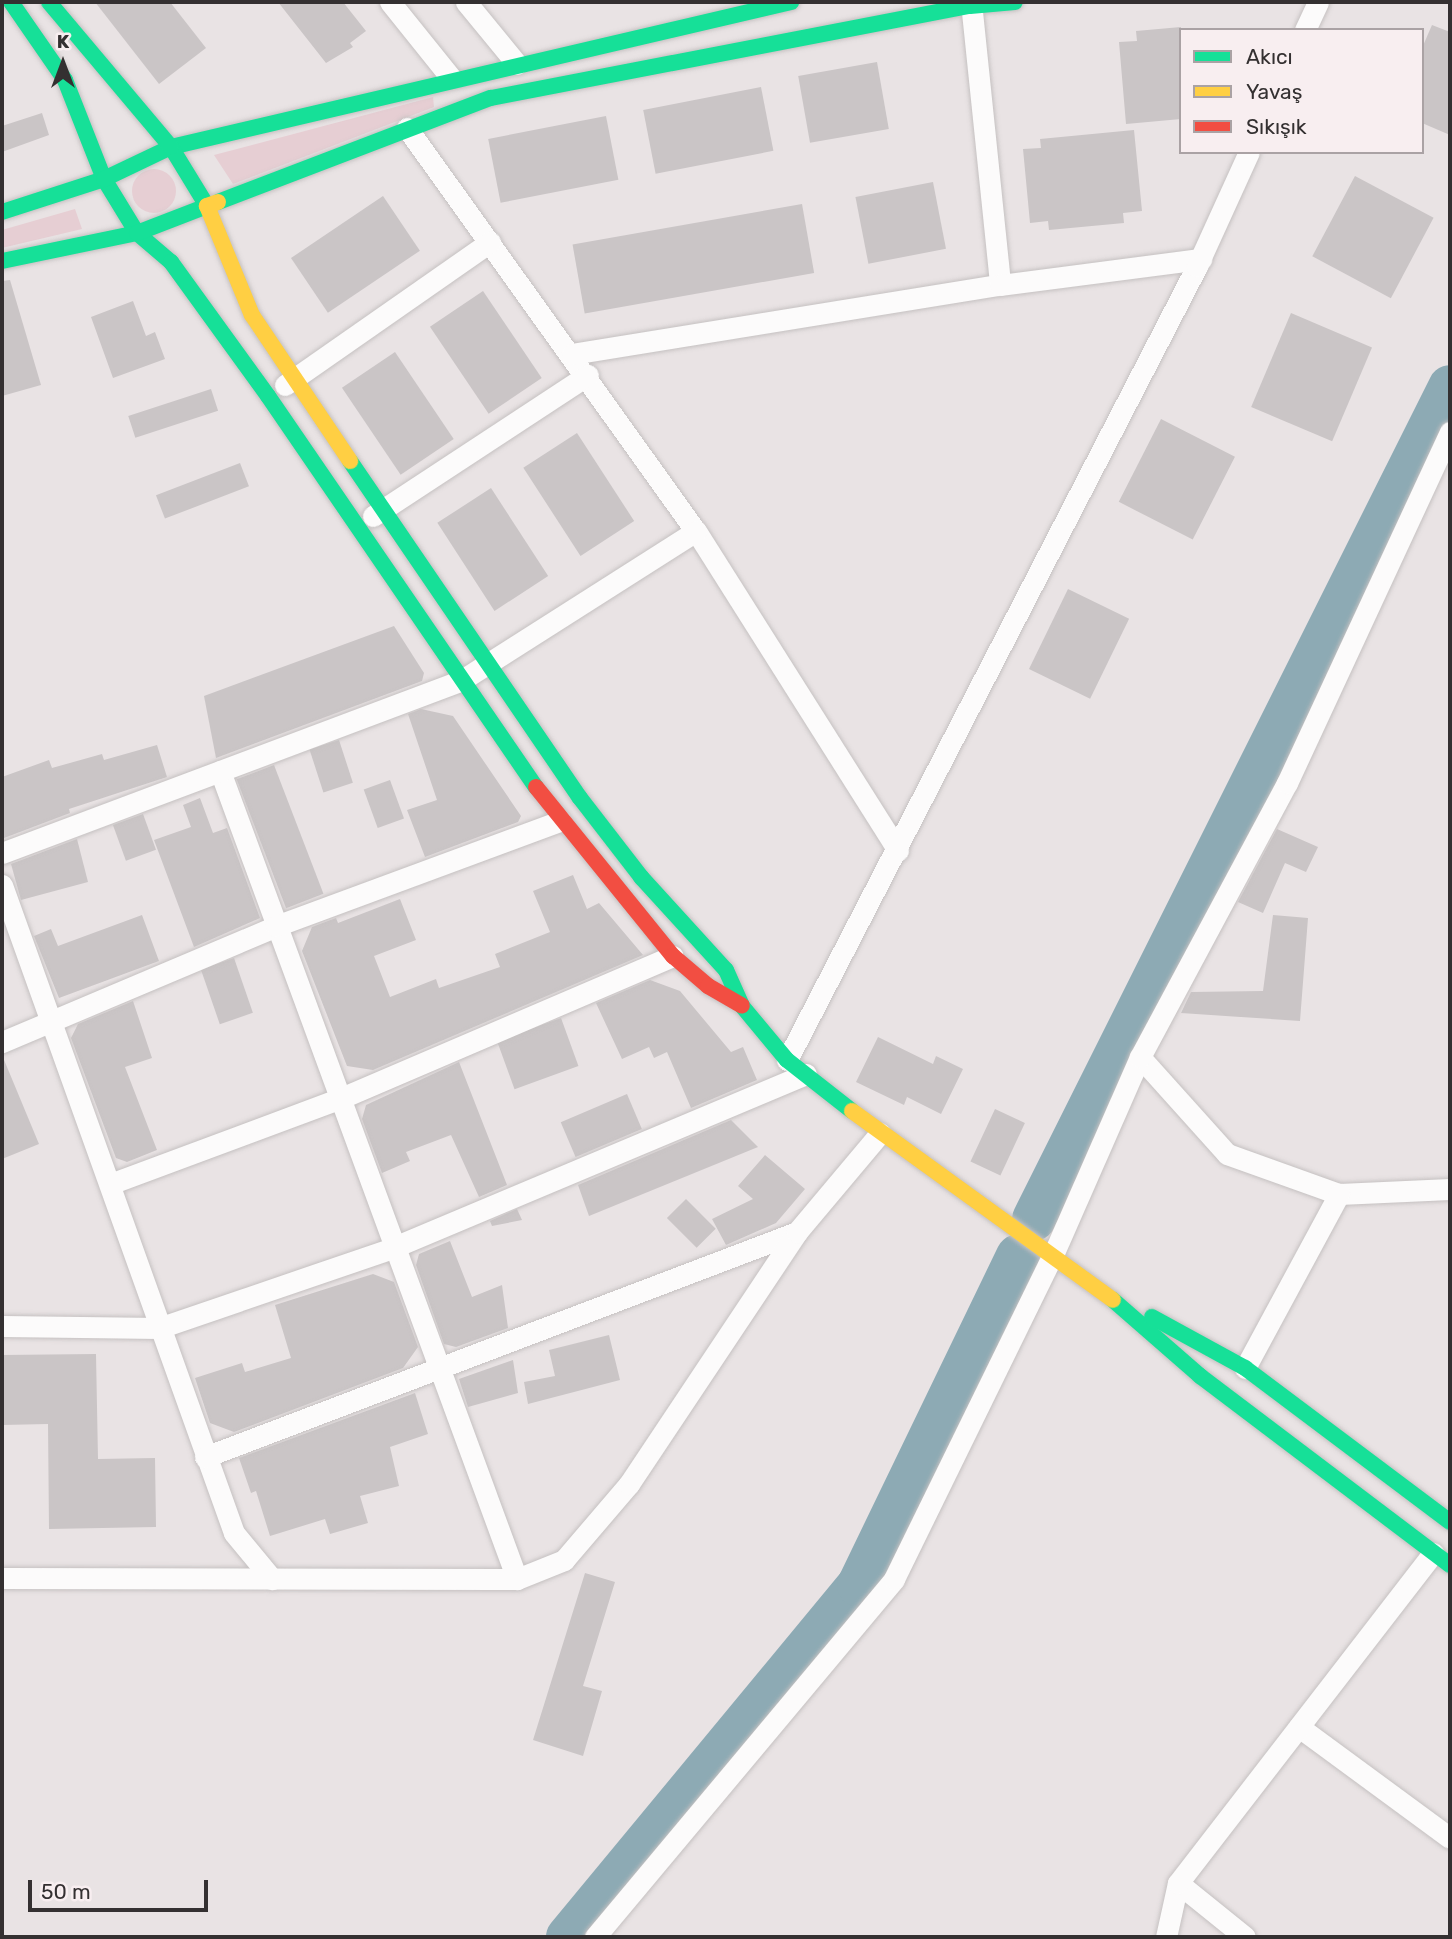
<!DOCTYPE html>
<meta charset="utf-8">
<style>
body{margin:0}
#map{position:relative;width:1452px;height:1939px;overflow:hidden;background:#e9e3e4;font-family:Rubik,sans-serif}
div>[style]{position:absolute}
.green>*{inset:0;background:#e6ced3}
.round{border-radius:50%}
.river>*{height:44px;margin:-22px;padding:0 22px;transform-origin:22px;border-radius:22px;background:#8daab4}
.building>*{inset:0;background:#cac5c6;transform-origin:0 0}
.roads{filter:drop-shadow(0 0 2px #c5c1c1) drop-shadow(0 0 2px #c5c1c1)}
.street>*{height:21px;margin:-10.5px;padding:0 10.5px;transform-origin:10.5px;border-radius:10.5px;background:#fcfbfb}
.fast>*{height:16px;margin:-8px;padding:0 8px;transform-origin:8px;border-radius:8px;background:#16e098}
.slow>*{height:16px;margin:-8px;padding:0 8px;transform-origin:8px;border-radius:8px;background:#ffcf43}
.jam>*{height:16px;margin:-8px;padding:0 8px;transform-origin:8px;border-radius:8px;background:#f24e42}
span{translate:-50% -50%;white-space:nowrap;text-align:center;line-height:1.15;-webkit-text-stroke:5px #f8eef0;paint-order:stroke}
.frame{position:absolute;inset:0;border:4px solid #343031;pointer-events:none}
.legend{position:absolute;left:1179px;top:28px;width:245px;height:126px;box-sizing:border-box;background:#f8eef0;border:2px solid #aaa2a4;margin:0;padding:9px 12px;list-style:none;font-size:21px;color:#343031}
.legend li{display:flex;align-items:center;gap:14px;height:35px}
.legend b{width:35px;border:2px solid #aaa2a4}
.north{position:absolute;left:28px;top:28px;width:70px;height:70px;-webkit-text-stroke:5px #f8eef0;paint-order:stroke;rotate:0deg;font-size:19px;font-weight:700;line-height:28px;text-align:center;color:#343031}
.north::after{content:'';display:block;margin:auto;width:24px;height:32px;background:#343031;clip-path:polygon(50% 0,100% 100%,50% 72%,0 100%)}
.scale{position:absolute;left:28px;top:1880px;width:180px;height:32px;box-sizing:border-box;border:4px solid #343031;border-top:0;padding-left:9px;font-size:21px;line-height:24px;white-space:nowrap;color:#343031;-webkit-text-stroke:5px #f8eef0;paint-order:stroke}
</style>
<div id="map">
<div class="green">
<div style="clip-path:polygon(433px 97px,434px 107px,233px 184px,214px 155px)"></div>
<div class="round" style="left:132px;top:169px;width:44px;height:44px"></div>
<div style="clip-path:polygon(75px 209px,82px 229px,2px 248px,2px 230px)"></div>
</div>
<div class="river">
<div style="left:1034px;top:1219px;width:930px;rotate:-63.43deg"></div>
<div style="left:568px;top:1937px;width:457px;rotate:-50.4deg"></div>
<div style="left:859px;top:1585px;width:365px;rotate:-64.2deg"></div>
</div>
<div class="building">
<div style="clip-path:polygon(95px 2px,170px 2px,206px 48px,159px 84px)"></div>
<div style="clip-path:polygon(278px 2px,343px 2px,366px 31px,350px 43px,353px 47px,326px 63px)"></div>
<div style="clip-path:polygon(1432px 25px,1450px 32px,1450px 135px,1422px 123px,1422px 48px)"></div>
<div style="clip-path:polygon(1181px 27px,1181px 119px,1126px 124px,1119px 42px,1137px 41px,1136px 31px)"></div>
<div style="left:877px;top:62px;width:68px;height:80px;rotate:80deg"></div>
<div style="left:761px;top:87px;width:65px;height:120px;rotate:79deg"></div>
<div style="clip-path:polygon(42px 113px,49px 135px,2px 152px,2px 126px)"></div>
<div style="left:606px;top:116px;width:65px;height:120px;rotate:79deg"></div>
<div style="clip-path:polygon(1134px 130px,1142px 211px,1123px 213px,1124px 223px,1049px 230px,1048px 221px,1030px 223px,1023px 149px,1041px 148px,1040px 139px)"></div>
<div style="left:1355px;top:176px;width:89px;height:91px;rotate:28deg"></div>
<div style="left:933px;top:182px;width:68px;height:79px;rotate:79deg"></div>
<div style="left:383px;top:196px;width:66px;height:111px;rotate:56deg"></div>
<div style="left:802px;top:204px;width:70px;height:233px;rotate:80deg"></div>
<div style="clip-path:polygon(10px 280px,41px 385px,2px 396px,2px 281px)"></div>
<div style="left:483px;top:291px;width:105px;height:64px;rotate:56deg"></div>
<div style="clip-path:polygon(133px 301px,146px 336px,155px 332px,165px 359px,113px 378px,91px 317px)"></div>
<div style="left:1291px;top:313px;width:88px;height:102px;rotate:23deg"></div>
<div style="left:395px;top:352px;width:105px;height:64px;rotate:56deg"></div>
<div style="left:211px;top:389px;width:23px;height:87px;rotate:72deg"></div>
<div style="left:1161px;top:419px;width:83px;height:93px;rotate:27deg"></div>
<div style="left:577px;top:433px;width:105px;height:64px;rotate:57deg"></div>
<div style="left:240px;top:463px;width:25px;height:90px;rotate:69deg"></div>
<div style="left:491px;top:488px;width:105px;height:64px;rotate:57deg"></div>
<div style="left:1068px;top:589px;width:68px;height:89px;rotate:26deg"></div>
<div style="clip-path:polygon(394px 626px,424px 673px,422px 681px,216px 758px,204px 696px)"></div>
<div style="clip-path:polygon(421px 709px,453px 716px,521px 816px,518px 822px,425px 857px,407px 810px,437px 800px,408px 714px)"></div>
<div style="left:339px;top:740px;width:45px;height:31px;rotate:72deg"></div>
<div style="clip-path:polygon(157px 745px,167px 777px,69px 809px,70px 813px,4px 838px,2px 777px,49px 760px,52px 768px,102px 754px,104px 760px)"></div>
<div style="left:274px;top:765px;width:138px;height:40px;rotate:69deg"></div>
<div style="left:390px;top:780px;width:41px;height:28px;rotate:70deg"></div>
<div style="clip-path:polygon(200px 798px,213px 833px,227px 828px,260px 918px,194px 947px,154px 840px,191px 827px,183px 805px)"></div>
<div style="left:143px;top:814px;width:38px;height:32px;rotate:70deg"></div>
<div style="clip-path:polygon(1277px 829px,1318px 847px,1306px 872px,1285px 863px,1263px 913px,1238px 902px)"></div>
<div style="clip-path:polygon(77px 839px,88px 882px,21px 900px,11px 864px)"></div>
<div style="clip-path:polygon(573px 875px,587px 909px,599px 903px,643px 955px,373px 1070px,347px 1066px,302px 951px,312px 927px,336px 918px,338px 923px,400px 899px,416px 940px,374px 956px,390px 997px,436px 979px,439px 988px,500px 967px,495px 954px,550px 932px,533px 891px)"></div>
<div style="clip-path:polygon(142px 915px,159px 961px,59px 998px,34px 936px,51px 929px,58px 946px)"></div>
<div style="clip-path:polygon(1273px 915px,1308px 918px,1300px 1021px,1181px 1013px,1191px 992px,1263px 991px)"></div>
<div style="left:234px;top:958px;width:58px;height:35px;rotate:71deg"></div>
<div style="clip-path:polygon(650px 980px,680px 991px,731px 1052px,743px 1047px,757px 1080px,691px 1108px,667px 1052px,654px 1058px,649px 1047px,622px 1059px,596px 1003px)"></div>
<div style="clip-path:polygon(133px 1001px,152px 1058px,125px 1067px,157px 1150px,127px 1162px,116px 1158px,71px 1038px,78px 1024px)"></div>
<div style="left:561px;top:1018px;width:51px;height:68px;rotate:70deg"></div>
<div style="clip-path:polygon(878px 1037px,933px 1064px,936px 1056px,963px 1069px,941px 1114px,907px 1097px,904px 1105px,856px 1082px)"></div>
<div style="clip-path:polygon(2px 1055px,39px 1144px,2px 1159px)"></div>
<div style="clip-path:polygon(459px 1062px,507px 1185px,479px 1197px,451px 1135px,406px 1152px,410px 1161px,382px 1173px,362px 1119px,366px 1105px)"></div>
<div style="left:627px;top:1094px;width:38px;height:72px;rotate:67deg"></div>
<div style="left:995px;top:1109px;width:33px;height:58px;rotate:25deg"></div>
<div style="clip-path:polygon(731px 1120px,758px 1147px,589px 1216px,578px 1185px)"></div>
<div style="clip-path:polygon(765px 1155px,805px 1189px,776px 1223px,726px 1245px,712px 1219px,753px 1199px,738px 1186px)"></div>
<div style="left:686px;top:1199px;width:42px;height:27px;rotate:45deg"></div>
<div style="clip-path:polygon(517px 1209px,522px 1220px,492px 1226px,490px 1221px)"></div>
<div style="clip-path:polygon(450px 1241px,472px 1297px,502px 1285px,508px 1328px,456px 1347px,444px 1344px,416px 1265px,419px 1254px)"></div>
<div style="clip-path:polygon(373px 1274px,394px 1282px,418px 1347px,403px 1368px,234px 1432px,210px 1423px,195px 1378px,242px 1363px,245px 1372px,291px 1358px,275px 1305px)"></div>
<div style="clip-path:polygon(609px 1335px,620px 1380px,528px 1404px,524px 1382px,555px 1376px,549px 1350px)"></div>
<div style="clip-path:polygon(96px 1354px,98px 1459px,155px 1458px,156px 1527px,49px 1529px,48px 1424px,2px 1425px,2px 1355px)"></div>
<div style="clip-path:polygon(513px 1360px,518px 1393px,468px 1407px,459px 1379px)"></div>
<div style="clip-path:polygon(415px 1393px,428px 1434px,390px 1447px,399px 1486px,360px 1496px,368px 1523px,330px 1534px,325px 1519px,270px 1536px,256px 1491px,251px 1493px,239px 1458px)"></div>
<div style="clip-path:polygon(585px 1573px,615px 1582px,583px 1686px,602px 1691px,583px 1756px,533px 1740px)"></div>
</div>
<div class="roads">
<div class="street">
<div style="left:390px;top:2px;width:97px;rotate:51.2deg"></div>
<div style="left:466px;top:2px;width:80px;rotate:50.6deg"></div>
<div style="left:971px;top:2px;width:284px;rotate:84.1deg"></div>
<div style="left:1305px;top:30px;width:31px;rotate:-65deg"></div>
<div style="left:407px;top:128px;width:496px;rotate:54.4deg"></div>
<div style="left:696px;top:531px;width:378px;rotate:57.7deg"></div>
<div style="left:572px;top:354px;width:434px;rotate:-9.2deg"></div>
<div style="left:1000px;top:285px;width:203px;rotate:-7.4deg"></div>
<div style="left:285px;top:385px;width:250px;rotate:-34.9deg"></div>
<div style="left:373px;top:516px;width:257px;rotate:-33.3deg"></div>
<div style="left:220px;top:771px;width:861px;rotate:69.82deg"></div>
<div style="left:2px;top:853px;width:491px;rotate:-20.6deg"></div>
<div style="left:462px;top:680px;width:277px;rotate:-32.5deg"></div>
<div style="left:2px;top:885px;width:688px;rotate:70.3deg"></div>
<div style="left:234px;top:1533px;width:60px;rotate:50.4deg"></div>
<div style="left:2px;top:1042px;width:298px;rotate:-22.9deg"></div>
<div style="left:276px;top:926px;width:303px;rotate:-20.3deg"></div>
<div style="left:1140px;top:1057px;width:130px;rotate:48.1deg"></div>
<div style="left:1227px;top:1154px;width:119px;rotate:19.7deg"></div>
<div style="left:1339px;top:1194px;width:111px;rotate:-2.6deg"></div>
<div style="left:787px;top:1060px;width:894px;rotate:-62.69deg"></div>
<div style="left:1197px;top:266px;width:125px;rotate:-65.5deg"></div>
<div style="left:110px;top:1184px;width:244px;rotate:-20.4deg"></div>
<div style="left:339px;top:1099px;width:363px;rotate:-23.2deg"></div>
<div style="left:2px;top:1326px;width:157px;rotate:0.7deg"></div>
<div style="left:159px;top:1328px;width:246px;rotate:-18.9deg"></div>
<div style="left:392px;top:1248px;width:449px;rotate:-22.8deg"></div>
<div style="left:1245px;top:1368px;width:198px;rotate:-61.6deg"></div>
<div style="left:205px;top:1457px;width:633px;rotate:-20.81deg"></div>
<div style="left:2px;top:1578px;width:515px;rotate:0.11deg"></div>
<div style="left:517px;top:1579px;width:51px;rotate:-22deg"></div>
<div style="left:564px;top:1560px;width:100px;rotate:-49.5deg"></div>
<div style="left:629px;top:1484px;width:303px;rotate:-56.3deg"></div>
<div style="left:797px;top:1232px;width:129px;rotate:-50deg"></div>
<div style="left:1299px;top:1727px;width:187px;rotate:36.3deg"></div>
<div style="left:595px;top:1937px;width:466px;rotate:-50.1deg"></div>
<div style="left:894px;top:1579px;width:361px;rotate:-63.9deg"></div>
<div style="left:1053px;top:1255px;width:216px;rotate:-66.3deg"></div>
<div style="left:1140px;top:1057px;width:311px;rotate:-61.8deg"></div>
<div style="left:1287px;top:783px;width:387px;rotate:-65.1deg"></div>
<div style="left:1166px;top:1937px;width:55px;rotate:-77.5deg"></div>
<div style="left:1245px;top:1937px;width:86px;rotate:-141.1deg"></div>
<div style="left:1178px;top:1883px;width:417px;rotate:-52.3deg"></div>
</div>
<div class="fast">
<div style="left:11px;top:2px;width:95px;rotate:55.3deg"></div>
<div style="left:65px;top:80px;width:106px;rotate:68.5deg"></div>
<div style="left:104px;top:179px;width:63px;rotate:58.6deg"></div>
<div style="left:171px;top:147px;width:637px;rotate:-13.16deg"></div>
<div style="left:218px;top:202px;width:292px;rotate:-20.9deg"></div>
<div style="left:491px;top:98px;width:488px;rotate:-10.9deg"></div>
<div style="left:970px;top:6px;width:45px;rotate:-5.1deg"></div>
<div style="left:2px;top:212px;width:107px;rotate:-17.9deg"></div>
<div style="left:104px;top:179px;width:74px;rotate:-25.5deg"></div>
<div style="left:137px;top:233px;width:45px;rotate:40.5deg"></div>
<div style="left:171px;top:262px;width:165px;rotate:54.1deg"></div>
<div style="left:268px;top:396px;width:474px;rotate:55.6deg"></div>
<div style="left:2px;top:261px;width:138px;rotate:-11.7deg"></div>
<div style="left:137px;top:233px;width:75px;rotate:-21.1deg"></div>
<div style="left:207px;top:206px;width:69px;rotate:-121.4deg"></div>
<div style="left:171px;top:147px;width:189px;rotate:-130.1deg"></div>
<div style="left:350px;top:461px;width:408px;rotate:55.7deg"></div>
<div style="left:580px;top:798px;width:100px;rotate:52.3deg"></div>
<div style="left:641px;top:877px;width:126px;rotate:47.6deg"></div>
<div style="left:726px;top:970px;width:39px;rotate:66deg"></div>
<div style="left:742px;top:1006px;width:70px;rotate:50.2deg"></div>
<div style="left:787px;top:1060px;width:83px;rotate:38.1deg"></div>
<div style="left:1113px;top:1300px;width:116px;rotate:41.1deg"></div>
<div style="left:1200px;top:1376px;width:313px;rotate:37.1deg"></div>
<div style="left:1152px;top:1317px;width:106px;rotate:28.7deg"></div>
<div style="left:1245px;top:1368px;width:256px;rotate:36.9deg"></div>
</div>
<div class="slow">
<div style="left:218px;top:202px;width:12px;rotate:160deg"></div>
<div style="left:207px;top:206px;width:118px;rotate:67.6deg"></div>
<div style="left:252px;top:315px;width:176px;rotate:56.1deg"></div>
<div style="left:852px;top:1111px;width:322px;rotate:35.9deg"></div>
</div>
<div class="jam">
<div style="left:536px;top:787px;width:218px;rotate:51deg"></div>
<div style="left:673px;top:956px;width:46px;rotate:40.6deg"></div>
<div style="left:708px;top:986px;width:39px;rotate:30deg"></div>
</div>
</div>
<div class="frame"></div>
<ul class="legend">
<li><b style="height:9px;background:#16e098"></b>Akıcı</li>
<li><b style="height:9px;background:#ffcf43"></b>Yavaş</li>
<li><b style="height:9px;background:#f24e42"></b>Sıkışık</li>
</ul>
<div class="north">K</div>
<div class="scale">50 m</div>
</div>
